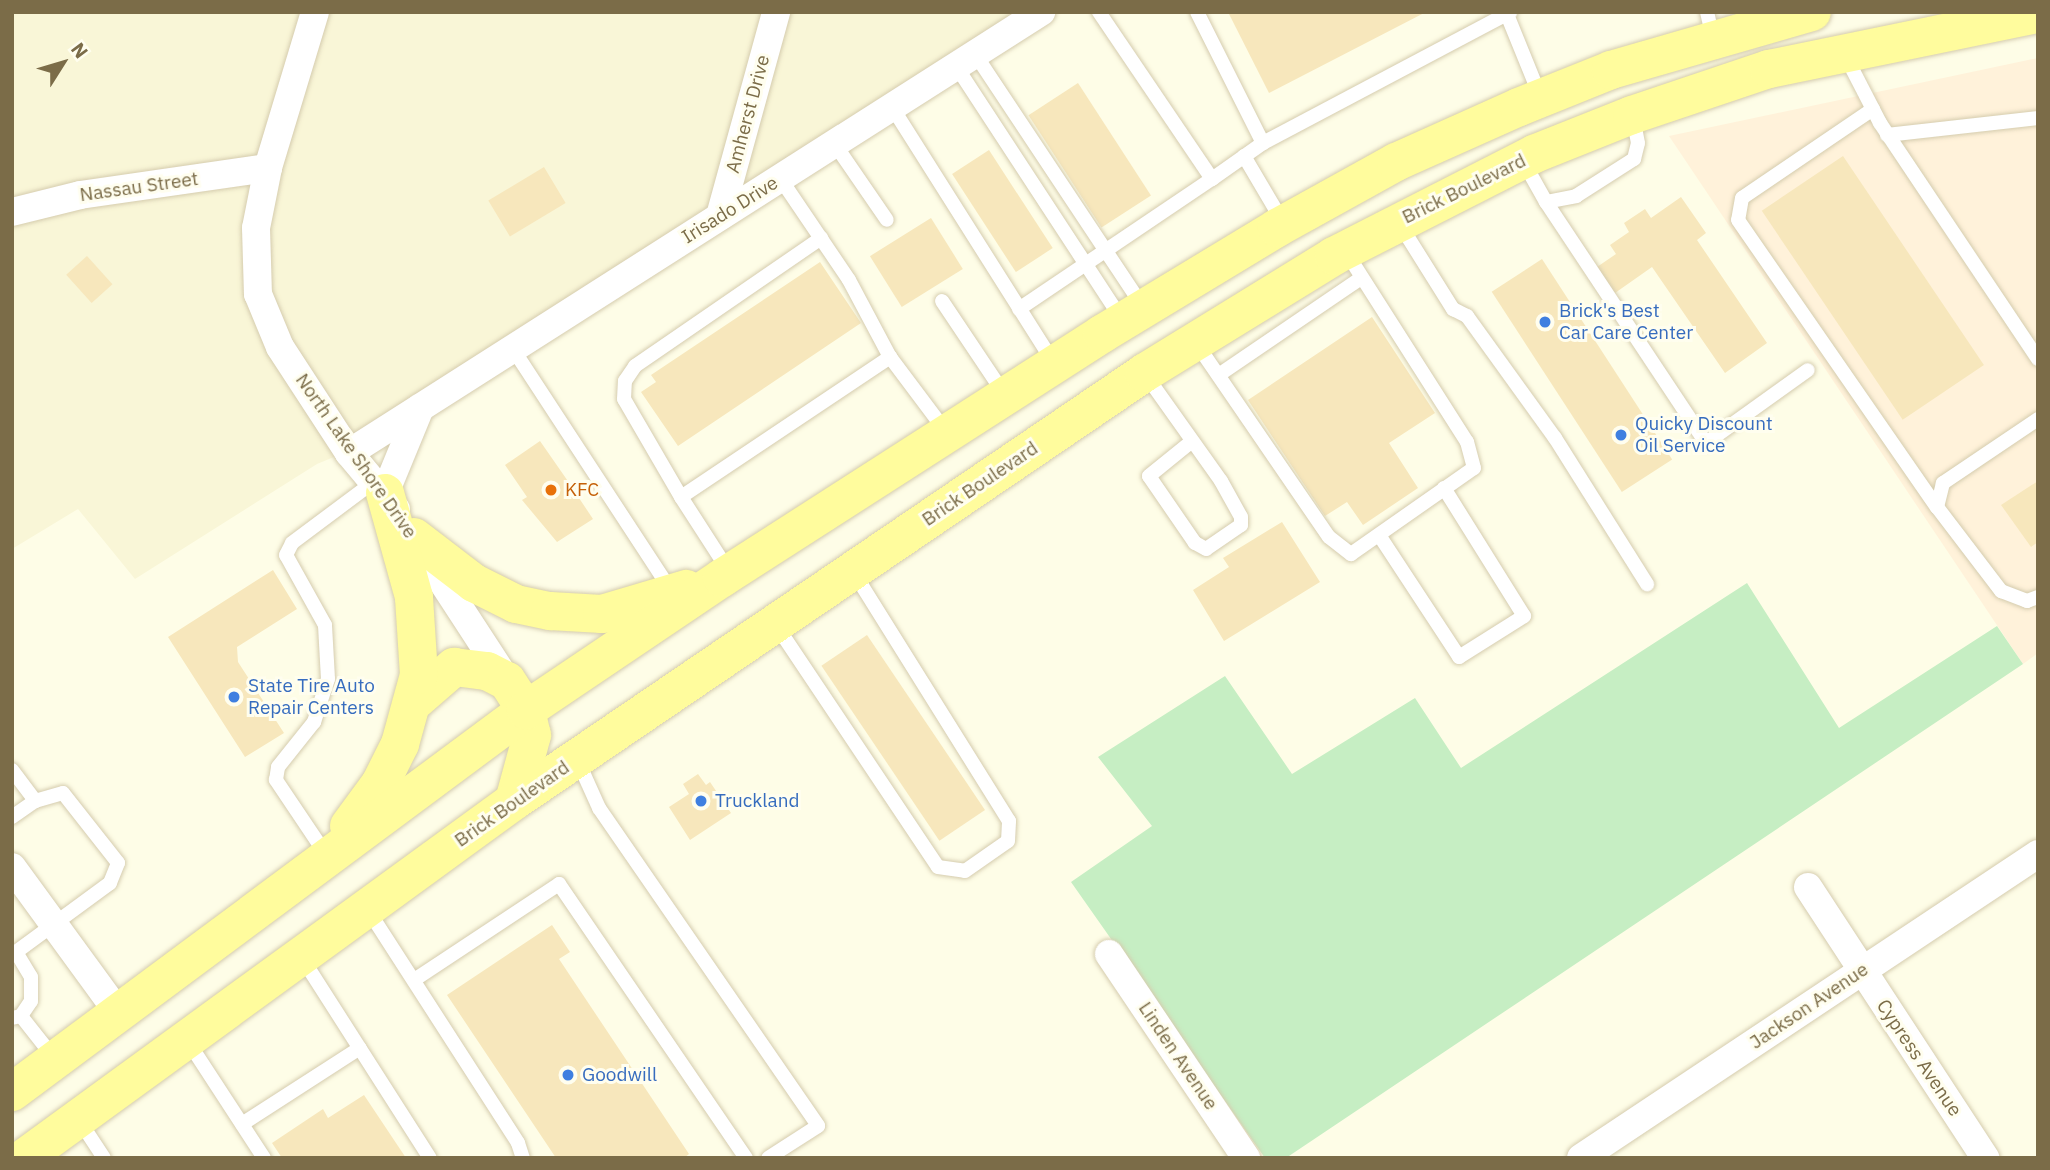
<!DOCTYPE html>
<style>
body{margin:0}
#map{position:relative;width:2050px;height:1170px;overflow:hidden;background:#fefde7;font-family:"IBM Plex Sans",sans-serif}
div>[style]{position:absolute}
.residential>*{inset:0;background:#f9f6d7}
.commercial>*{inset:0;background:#fff2da}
.green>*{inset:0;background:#c6eec3}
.building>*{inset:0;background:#f7e7bc;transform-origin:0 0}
.roads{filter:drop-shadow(0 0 2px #d5ccae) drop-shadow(0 0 2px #d5ccae)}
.lane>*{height:14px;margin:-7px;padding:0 7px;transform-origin:7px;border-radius:7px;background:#fff}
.street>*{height:28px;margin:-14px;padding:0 14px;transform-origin:14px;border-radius:14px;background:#fff}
.primary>*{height:38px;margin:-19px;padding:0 19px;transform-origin:19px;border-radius:19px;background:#fffc9d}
.dots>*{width:19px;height:19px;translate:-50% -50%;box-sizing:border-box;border:4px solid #fffeef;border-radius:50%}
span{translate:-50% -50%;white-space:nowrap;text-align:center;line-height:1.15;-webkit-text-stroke:6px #fffeef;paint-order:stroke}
.street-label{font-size:19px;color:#7b6c48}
.shop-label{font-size:19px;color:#366cbe}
.left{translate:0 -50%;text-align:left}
.food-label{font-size:19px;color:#c56008}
.frame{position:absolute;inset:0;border:14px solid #7b6c48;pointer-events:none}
.north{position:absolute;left:28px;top:28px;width:70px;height:70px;-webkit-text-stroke:5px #fffeef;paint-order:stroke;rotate:53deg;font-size:19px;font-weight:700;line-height:28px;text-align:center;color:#7b6c48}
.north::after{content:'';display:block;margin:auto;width:24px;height:32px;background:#7b6c48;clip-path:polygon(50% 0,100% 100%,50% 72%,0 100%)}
</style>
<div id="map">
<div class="residential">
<div style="clip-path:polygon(12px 12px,1050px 12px,423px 420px,317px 464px,135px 579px,78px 509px,12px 549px)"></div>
</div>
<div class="commercial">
<div style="clip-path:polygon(2038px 58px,2038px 653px,2023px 664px,1669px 136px)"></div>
</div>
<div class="green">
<div style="clip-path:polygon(1747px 583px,1839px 728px,1997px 626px,2023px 664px,1286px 1158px,1265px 1158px,1071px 882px,1152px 826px,1098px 757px,1225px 676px,1292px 774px,1415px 698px,1461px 768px)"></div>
</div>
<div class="building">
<div style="clip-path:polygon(1228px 12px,1426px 12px,1269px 93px)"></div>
<div style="left:1078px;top:83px;width:134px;height:59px;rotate:57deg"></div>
<div style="left:989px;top:150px;width:117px;height:44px;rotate:57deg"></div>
<div style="left:1843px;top:156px;width:252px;height:98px;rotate:56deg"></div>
<div style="left:544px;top:167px;width:42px;height:65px;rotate:59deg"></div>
<div style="clip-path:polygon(1681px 197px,1706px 233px,1697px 240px,1767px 343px,1725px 373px,1652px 267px,1615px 293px,1597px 267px,1616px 254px,1610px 245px,1629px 232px,1624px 223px,1645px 209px,1651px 218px)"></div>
<div style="left:931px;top:218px;width:60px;height:72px;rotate:58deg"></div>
<div style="left:87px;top:256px;width:38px;height:28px;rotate:48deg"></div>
<div style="left:1542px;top:259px;width:239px;height:60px;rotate:57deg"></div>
<div style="clip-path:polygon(820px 262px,861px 323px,678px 446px,641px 392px,656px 382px,651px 375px)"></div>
<div style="clip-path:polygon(1372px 317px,1435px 413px,1389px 443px,1418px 488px,1363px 525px,1347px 502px,1325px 516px,1248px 400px)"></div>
<div style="clip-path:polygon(540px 441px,572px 487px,576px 485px,581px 492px,577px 495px,593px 519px,557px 542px,522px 500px,527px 497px,505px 465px)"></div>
<div style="clip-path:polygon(2038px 481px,2038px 542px,2031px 547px,2001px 505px)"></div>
<div style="clip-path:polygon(1282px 522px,1320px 582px,1224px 641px,1193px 590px,1229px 567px,1223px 558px)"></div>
<div style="clip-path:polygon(273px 570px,297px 609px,237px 647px,238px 662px,284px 733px,245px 757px,168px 637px)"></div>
<div style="left:867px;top:635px;width:211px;height:55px;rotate:56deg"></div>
<div style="clip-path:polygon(698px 774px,706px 785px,710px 782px,731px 813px,690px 840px,669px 807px,689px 794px,683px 784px)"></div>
<div style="clip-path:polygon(552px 925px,570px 952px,559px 959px,689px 1154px,684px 1158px,556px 1158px,447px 995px)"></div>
<div style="clip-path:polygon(364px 1095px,406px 1158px,282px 1158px,272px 1143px,323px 1109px,328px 1118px)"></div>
</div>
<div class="roads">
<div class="lane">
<div style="left:1197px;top:12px;width:147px;rotate:63.3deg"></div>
<div style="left:1506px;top:12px;width:93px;rotate:67.9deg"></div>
<div style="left:1707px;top:12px;width:27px;rotate:77deg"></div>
<div style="left:975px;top:54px;width:304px;rotate:56.4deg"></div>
<div style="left:1846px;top:57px;width:74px;rotate:62.7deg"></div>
<div style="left:1880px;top:123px;width:284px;rotate:56.2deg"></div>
<div style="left:956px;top:66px;width:303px;rotate:56.8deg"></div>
<div style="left:892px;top:107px;width:303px;rotate:57.7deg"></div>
<div style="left:1873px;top:109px;width:158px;rotate:145.8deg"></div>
<div style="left:1742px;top:198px;width:22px;rotate:100deg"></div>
<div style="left:1738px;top:220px;width:349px;rotate:55.3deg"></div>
<div style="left:1887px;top:135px;width:152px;rotate:-6.4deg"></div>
<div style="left:834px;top:143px;width:93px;rotate:55.5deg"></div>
<div style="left:1244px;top:156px;width:79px;rotate:59.5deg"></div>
<div style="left:1523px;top:161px;width:47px;rotate:60.7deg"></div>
<div style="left:1546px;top:202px;width:31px;rotate:-11deg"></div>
<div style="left:1576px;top:196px;width:69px;rotate:-32.5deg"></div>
<div style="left:1634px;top:159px;width:16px;rotate:-76deg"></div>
<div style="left:1638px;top:143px;width:25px;rotate:-101deg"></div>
<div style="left:780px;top:178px;width:123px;rotate:55.9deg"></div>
<div style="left:849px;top:280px;width:87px;rotate:62deg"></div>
<div style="left:890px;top:357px;width:95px;rotate:53.1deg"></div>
<div style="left:1212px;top:179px;width:62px;rotate:-35.2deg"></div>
<div style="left:1263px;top:143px;width:280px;rotate:-27.9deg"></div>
<div style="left:1546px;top:202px;width:289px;rotate:56.4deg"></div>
<div style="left:1706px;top:443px;width:125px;rotate:-35.6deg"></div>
<div style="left:1399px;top:223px;width:102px;rotate:57.9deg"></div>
<div style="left:1453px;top:309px;width:16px;rotate:27deg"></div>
<div style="left:1467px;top:316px;width:150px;rotate:54.2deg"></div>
<div style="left:1555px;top:438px;width:173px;rotate:57.8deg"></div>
<div style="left:942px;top:301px;width:113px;rotate:56.2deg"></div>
<div style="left:1019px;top:309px;width:233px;rotate:-34deg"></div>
<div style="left:1212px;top:179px;width:202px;rotate:-124.1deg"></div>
<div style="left:1196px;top:343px;width:235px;rotate:55.6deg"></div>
<div style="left:1329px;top:537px;width:28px;rotate:38deg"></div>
<div style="left:1351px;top:554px;width:150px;rotate:-35deg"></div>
<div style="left:1474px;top:468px;width:27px;rotate:-105deg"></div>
<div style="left:1467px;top:442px;width:225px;rotate:-122.5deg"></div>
<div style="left:513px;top:349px;width:288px;rotate:56.8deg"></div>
<div style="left:1145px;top:374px;width:131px;rotate:54.6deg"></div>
<div style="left:1221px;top:481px;width:41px;rotate:60.9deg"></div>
<div style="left:1241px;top:517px;width:8px;rotate:90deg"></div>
<div style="left:1241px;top:525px;width:42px;rotate:145.6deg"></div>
<div style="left:1206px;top:549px;width:13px;rotate:-151deg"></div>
<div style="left:1195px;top:543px;width:81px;rotate:-124.5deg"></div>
<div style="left:1149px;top:476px;width:55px;rotate:-39.1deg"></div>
<div style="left:1220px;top:374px;width:169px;rotate:-34.2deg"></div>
<div style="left:2038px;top:419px;width:115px;rotate:146deg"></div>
<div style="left:1943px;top:483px;width:25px;rotate:104deg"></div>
<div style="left:1937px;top:507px;width:106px;rotate:52.7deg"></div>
<div style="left:2001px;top:591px;width:28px;rotate:21deg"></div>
<div style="left:2027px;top:601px;width:12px;rotate:-20deg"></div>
<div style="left:681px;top:497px;width:113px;rotate:-120.2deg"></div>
<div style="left:624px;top:399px;width:18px;rotate:-87deg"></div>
<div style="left:625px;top:381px;width:18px;rotate:-56deg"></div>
<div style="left:635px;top:366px;width:226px;rotate:-34.5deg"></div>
<div style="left:1379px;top:535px;width:146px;rotate:56.7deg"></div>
<div style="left:1459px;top:657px;width:77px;rotate:-32.2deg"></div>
<div style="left:1524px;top:616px;width:151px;rotate:-122deg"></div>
<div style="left:730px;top:573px;width:90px;rotate:-122.8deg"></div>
<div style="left:681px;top:497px;width:252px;rotate:-33.8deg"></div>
<div style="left:776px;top:625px;width:291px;rotate:56.2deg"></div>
<div style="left:938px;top:867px;width:27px;rotate:8deg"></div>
<div style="left:965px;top:871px;width:52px;rotate:-34.9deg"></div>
<div style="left:1008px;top:841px;width:20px;rotate:-87deg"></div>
<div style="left:1009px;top:821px;width:292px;rotate:-122deg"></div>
<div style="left:577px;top:759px;width:54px;rotate:65.8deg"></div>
<div style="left:599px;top:808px;width:386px;rotate:55.4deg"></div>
<div style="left:818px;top:1126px;width:59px;rotate:147.4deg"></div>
<div style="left:12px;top:770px;width:39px;rotate:53deg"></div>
<div style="left:12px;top:817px;width:28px;rotate:-35deg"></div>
<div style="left:35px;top:801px;width:29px;rotate:-16deg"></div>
<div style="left:63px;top:793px;width:89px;rotate:51.8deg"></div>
<div style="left:118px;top:863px;width:22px;rotate:112deg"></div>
<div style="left:110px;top:883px;width:117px;rotate:143.7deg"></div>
<div style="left:16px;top:952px;width:29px;rotate:59deg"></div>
<div style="left:31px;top:977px;width:24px;rotate:90deg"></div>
<div style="left:31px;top:1001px;width:18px;rotate:124deg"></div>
<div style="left:327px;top:856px;width:92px;rotate:-123.9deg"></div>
<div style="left:276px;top:780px;width:13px;rotate:-81deg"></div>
<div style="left:278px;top:767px;width:58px;rotate:-51.3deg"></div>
<div style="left:314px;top:722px;width:45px;rotate:-72deg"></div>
<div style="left:328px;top:679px;width:54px;rotate:-93.2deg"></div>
<div style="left:325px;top:625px;width:80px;rotate:-119.1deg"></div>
<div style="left:286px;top:555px;width:13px;rotate:-63deg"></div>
<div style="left:292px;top:543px;width:104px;rotate:-36.8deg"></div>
<div style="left:368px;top:910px;width:277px;rotate:57.2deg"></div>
<div style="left:518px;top:1143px;width:16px;rotate:72deg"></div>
<div style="left:302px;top:958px;width:237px;rotate:57.4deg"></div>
<div style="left:414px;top:980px;width:174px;rotate:-33.5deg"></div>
<div style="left:559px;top:884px;width:332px;rotate:55.7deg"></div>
<div style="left:12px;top:1018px;width:9px;rotate:-13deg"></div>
<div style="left:21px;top:1016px;width:55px;rotate:51.7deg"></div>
<div style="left:187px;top:1040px;width:141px;rotate:56.9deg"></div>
<div style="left:79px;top:1120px;width:45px;rotate:56.7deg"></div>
<div style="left:242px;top:1124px;width:140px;rotate:-32.8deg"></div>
</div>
<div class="street">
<div style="left:315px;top:12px;width:163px;rotate:106.8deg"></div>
<div style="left:268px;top:168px;width:61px;rotate:101.3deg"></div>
<div style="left:256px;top:228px;width:66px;rotate:88.3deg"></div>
<div style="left:258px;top:294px;width:57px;rotate:67.5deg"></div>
<div style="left:280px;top:347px;width:126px;rotate:56.9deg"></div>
<div style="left:349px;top:453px;width:73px;rotate:50deg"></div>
<div style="left:12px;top:212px;width:70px;rotate:-14deg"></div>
<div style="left:80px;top:195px;width:190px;rotate:-8.2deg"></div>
<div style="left:720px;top:216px;width:212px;rotate:-74.6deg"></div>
<div style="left:349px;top:453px;width:821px;rotate:-32.51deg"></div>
<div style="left:385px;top:493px;width:92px;rotate:-67.6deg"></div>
<div style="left:423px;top:552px;width:154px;rotate:56.9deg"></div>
<div style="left:12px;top:867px;width:182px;rotate:53.9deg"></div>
<div style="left:1808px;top:887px;width:324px;rotate:56.8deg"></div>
<div style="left:1109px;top:954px;width:246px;rotate:56.1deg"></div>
<div style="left:1581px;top:1158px;width:549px;rotate:-33.63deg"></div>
</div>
<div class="primary">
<div style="left:414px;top:537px;width:76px;rotate:37.5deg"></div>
<div style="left:474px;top:583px;width:47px;rotate:26.6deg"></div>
<div style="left:516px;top:604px;width:35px;rotate:12deg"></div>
<div style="left:550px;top:611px;width:52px;rotate:3.3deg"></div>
<div style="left:602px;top:614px;width:88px;rotate:-16.6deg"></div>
<div style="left:415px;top:701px;width:52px;rotate:-41.1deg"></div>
<div style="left:454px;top:667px;width:33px;rotate:7deg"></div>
<div style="left:487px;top:671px;width:22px;rotate:27deg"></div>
<div style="left:507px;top:681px;width:35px;rotate:57deg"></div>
<div style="left:526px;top:710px;width:26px;rotate:77deg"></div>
<div style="left:532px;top:735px;width:68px;rotate:105.3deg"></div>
<div style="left:349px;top:826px;width:52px;rotate:-53.6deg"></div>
<div style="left:380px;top:784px;width:45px;rotate:-63.4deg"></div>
<div style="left:400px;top:744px;width:72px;rotate:-74.6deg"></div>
<div style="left:419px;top:675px;width:78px;rotate:-93.7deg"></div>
<div style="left:414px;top:597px;width:108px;rotate:-105.6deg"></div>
<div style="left:12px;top:1092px;width:640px;rotate:-36.62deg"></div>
<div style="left:526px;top:710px;width:236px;rotate:-34deg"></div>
<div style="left:722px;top:578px;width:452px;rotate:-32.7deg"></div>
<div style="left:1102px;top:334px;width:205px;rotate:-31.2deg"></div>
<div style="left:1277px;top:228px;width:136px;rotate:-29deg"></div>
<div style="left:1396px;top:162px;width:135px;rotate:-24.1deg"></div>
<div style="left:1519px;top:107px;width:99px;rotate:-21.9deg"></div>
<div style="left:1611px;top:70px;width:209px;rotate:-16.1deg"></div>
<div style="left:24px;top:1158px;width:606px;rotate:-36.08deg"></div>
<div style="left:514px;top:801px;width:762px;rotate:-34.19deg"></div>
<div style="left:1144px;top:373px;width:223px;rotate:-31.6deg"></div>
<div style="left:1334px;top:256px;width:225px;rotate:-27deg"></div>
<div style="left:1534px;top:154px;width:105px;rotate:-21.7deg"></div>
<div style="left:1632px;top:115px;width:145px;rotate:-18.6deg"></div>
<div style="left:1769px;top:69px;width:275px;rotate:-11.6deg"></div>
</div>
</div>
<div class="dots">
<div style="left:1545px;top:322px;background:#3f7fe0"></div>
<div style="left:1621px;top:435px;background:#3f7fe0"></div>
<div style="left:551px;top:490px;background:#e8710a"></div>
<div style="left:234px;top:697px;background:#3f7fe0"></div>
<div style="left:701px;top:801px;background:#3f7fe0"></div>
<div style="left:568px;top:1075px;background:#3f7fe0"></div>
</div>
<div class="street-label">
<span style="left:748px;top:114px;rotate:-75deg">Amherst Drive</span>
<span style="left:139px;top:187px;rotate:-8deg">Nassau Street</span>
<span style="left:1464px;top:189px;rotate:-26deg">Brick Boulevard</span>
<span style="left:730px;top:210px;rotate:-32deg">Irisado Drive</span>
<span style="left:356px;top:456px;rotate:55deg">North Lake Shore Drive</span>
<span style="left:980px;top:484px;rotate:-34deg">Brick Boulevard</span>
<span style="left:512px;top:804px;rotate:-35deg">Brick Boulevard</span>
<span style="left:1809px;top:1006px;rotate:-34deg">Jackson Avenue</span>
<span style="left:1178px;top:1056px;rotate:56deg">Linden Avenue</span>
<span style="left:1919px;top:1058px;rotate:56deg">Cypress Avenue</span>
</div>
<div class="shop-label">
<span class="left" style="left:1559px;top:322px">Brick's Best<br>Car Care Center</span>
<span class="left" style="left:1635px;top:435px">Quicky Discount<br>Oil Service</span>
<span class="left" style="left:248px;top:697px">State Tire Auto<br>Repair Centers</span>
<span class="left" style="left:715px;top:801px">Truckland</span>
<span class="left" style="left:582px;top:1075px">Goodwill</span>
</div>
<div class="food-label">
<span class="left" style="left:565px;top:490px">KFC</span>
</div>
<div class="frame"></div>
<div class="north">N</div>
</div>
